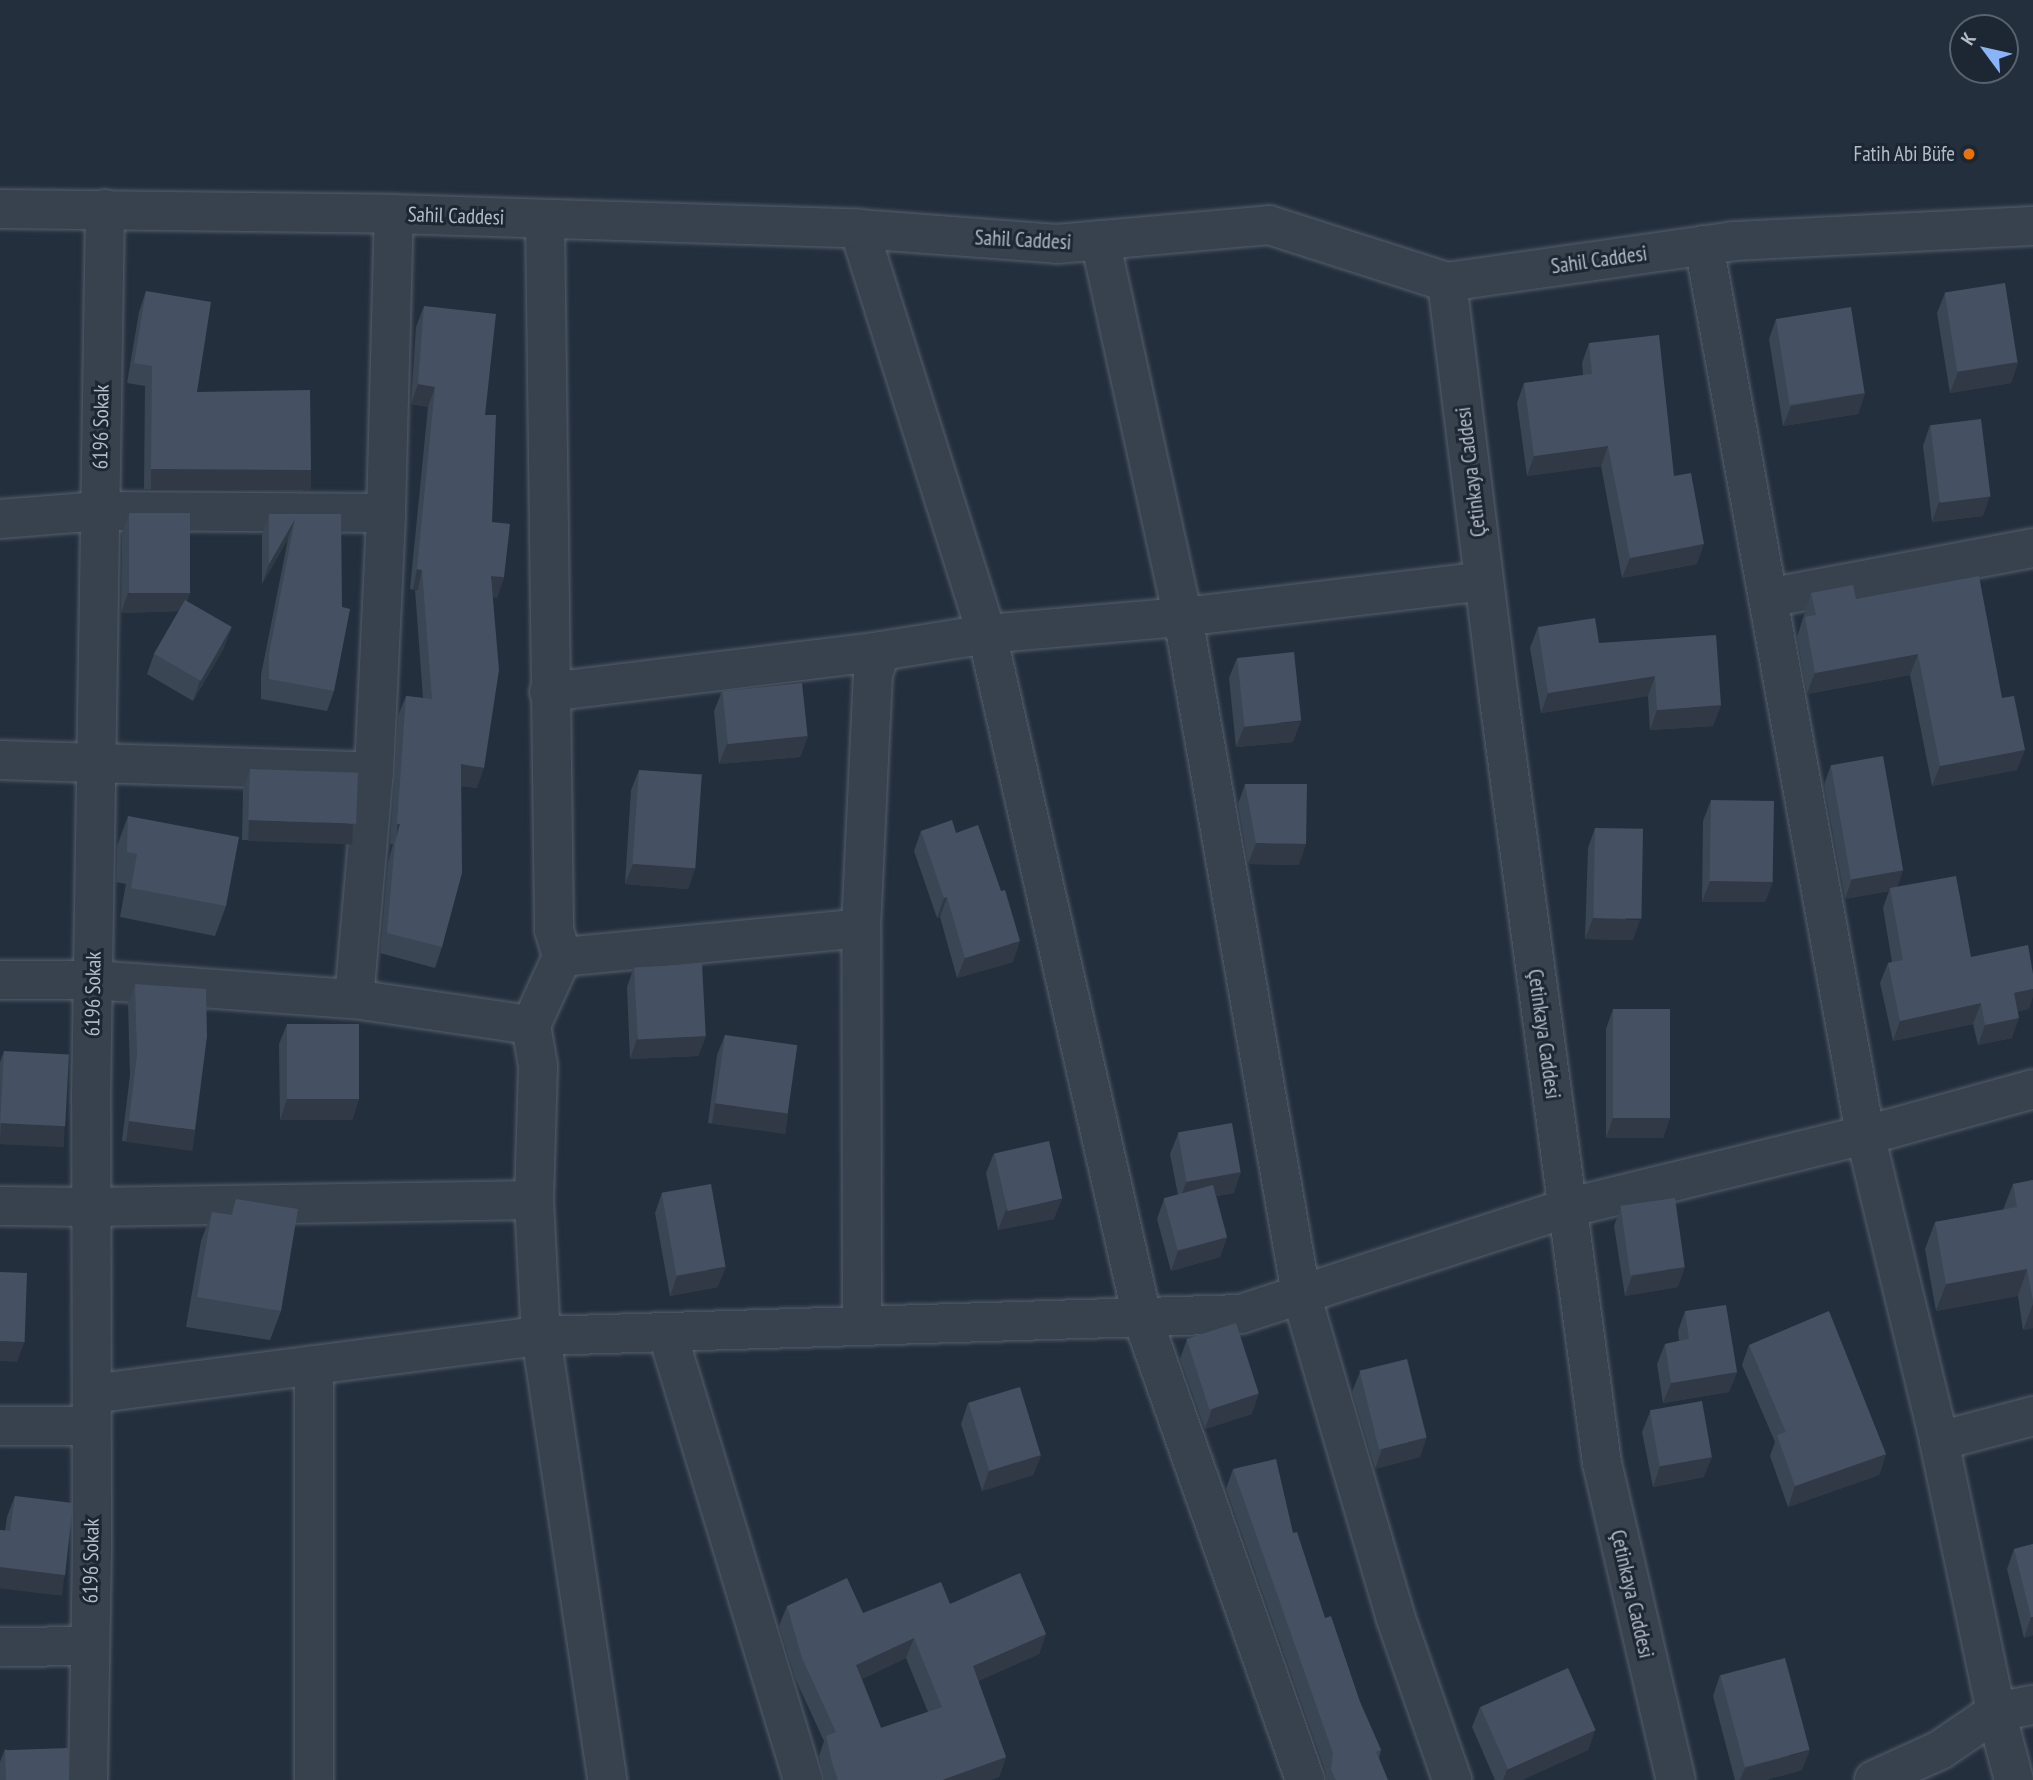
<!DOCTYPE html>
<meta charset="utf-8">
<style>
body{margin:0}
#map{position:relative;width:2033px;height:1780px;overflow:hidden;background:#242f3e;font-family:"PT Sans Narrow",sans-serif}
div>[style]{position:absolute}
.roads{filter:drop-shadow(0 0 2px #565f6c) drop-shadow(0 0 2px #565f6c)}
.minor>*{height:38px;margin:-19px;padding:0 19px;transform-origin:19px;border-radius:19px;background:#38414e}
.tertiary>*{height:38px;margin:-19px;padding:0 19px;transform-origin:19px;border-radius:19px;background:#38414e}
.wall>*{inset:0;background:#3b4654}
.shaded-wall>*{inset:0;background:#303945;transform-origin:0 0}
.building>*{inset:0;background:#455162;transform-origin:0 0}
.dots>*{width:19px;height:19px;translate:-50% -50%;box-sizing:border-box;border:4px solid #1d2633;border-radius:50%}
span{translate:-50% -50%;white-space:nowrap;text-align:center;line-height:1.15;-webkit-text-stroke:6px #1d2633;paint-order:stroke}
.poi-label{font-size:21px;color:#b4bcc9}
.right{translate:-100% -50%;text-align:right}
.street-label{font-size:21px;color:#b4bcc9}
.north{position:absolute;left:1949px;top:14px;width:70px;height:70px;box-sizing:border-box;background:#1d2633;border:2px solid #59626f;border-radius:50%;rotate:303deg;font-size:19px;font-weight:700;line-height:28px;text-align:center;color:#b4bcc9}
.north::after{content:'';display:block;margin:auto;width:24px;height:32px;background:#8ab4f8;clip-path:polygon(50% 0,100% 100%,50% 72%,0 100%)}
</style>
<div id="map">
<div class="roads">
<div class="minor">
<div style="left:545px;top:219px;width:711px;rotate:89.27deg"></div>
<div style="left:554px;top:930px;width:28px;rotate:73deg"></div>
<div style="left:562px;top:957px;width:75px;rotate:114.5deg"></div>
<div style="left:531px;top:1025px;width:42px;rotate:80.3deg"></div>
<div style="left:538px;top:1066px;width:134px;rotate:91.7deg"></div>
<div style="left:534px;top:1200px;width:136px;rotate:87.1deg"></div>
<div style="left:541px;top:1336px;width:449px;rotate:81.5deg"></div>
<div style="left:859px;top:229px;width:425px;rotate:72.5deg"></div>
<div style="left:987px;top:634px;width:700px;rotate:77.21deg"></div>
<div style="left:1142px;top:1317px;width:491px;rotate:70.6deg"></div>
<div style="left:1100px;top:240px;width:386px;rotate:77.6deg"></div>
<div style="left:1183px;top:617px;width:687px;rotate:80.11deg"></div>
<div style="left:1301px;top:1294px;width:335px;rotate:73.7deg"></div>
<div style="left:1395px;top:1616px;width:174px;rotate:70.8deg"></div>
<div style="left:1704px;top:245px;width:903px;rotate:79.73deg"></div>
<div style="left:1865px;top:1134px;width:316px;rotate:76.4deg"></div>
<div style="left:1939px;top:1441px;width:277px;rotate:78.1deg"></div>
<div style="left:1996px;top:1712px;width:70px;rotate:75.2deg"></div>
<div style="left:0;top:519px;width:100px;rotate:-4.6deg"></div>
<div style="left:100px;top:511px;width:286px;rotate:0.4deg"></div>
<div style="left:1768px;top:598px;width:270px;rotate:-10.7deg"></div>
<div style="left:549px;top:692px;width:335px;rotate:-7deg"></div>
<div style="left:881px;top:651px;width:107px;rotate:-9.1deg"></div>
<div style="left:987px;top:634px;width:197px;rotate:-5deg"></div>
<div style="left:1183px;top:617px;width:303px;rotate:-6.8deg"></div>
<div style="left:0;top:760px;width:374px;rotate:1.8deg"></div>
<div style="left:562px;top:957px;width:300px;rotate:-5.5deg"></div>
<div style="left:0;top:980px;width:93px"></div>
<div style="left:93px;top:980px;width:262px;rotate:4.2deg"></div>
<div style="left:354px;top:999px;width:179px;rotate:8.4deg"></div>
<div style="left:354px;top:999px;width:228px;rotate:-85deg"></div>
<div style="left:374px;top:772px;width:259px;rotate:-87.3deg"></div>
<div style="left:386px;top:513px;width:299px;rotate:-88.5deg"></div>
<div style="left:0;top:1206px;width:92px;rotate:0.6deg"></div>
<div style="left:92px;top:1207px;width:442px;rotate:-0.9deg"></div>
<div style="left:862px;top:1325px;width:397px;rotate:-90.1deg"></div>
<div style="left:861px;top:928px;width:254px;rotate:-87.3deg"></div>
<div style="left:873px;top:674px;width:24px;rotate:-71deg"></div>
<div style="left:667px;top:1332px;width:468px;rotate:73.1deg"></div>
<div style="left:314px;top:1365px;width:415px;rotate:90deg"></div>
<div style="left:92px;top:1394px;width:453px;rotate:-7.4deg"></div>
<div style="left:541px;top:1336px;width:700px;rotate:-1.8deg"></div>
<div style="left:1241px;top:1314px;width:343px;rotate:-18deg"></div>
<div style="left:1567px;top:1208px;width:332px;rotate:-13.8deg"></div>
<div style="left:1889px;top:1129px;width:149px;rotate:-15.5deg"></div>
<div style="left:0;top:1426px;width:91px"></div>
<div style="left:1939px;top:1441px;width:97px;rotate:-14.9deg"></div>
<div style="left:0;top:1647px;width:90px;rotate:-0.6deg"></div>
<div style="left:88px;top:1780px;width:234px;rotate:-89deg"></div>
<div style="left:92px;top:1546px;width:446px;rotate:-90.1deg"></div>
<div style="left:91px;top:1100px;width:891px;rotate:-89.1deg"></div>
<div style="left:1874px;top:1780px;width:72px;rotate:-24.4deg"></div>
<div style="left:1940px;top:1750px;width:68px;rotate:-34.2deg"></div>
<div style="left:1996px;top:1712px;width:38px;rotate:-11deg"></div>
</div>
<div class="tertiary">
<div style="left:0;top:209px;width:394px;rotate:0.7deg"></div>
<div style="left:394px;top:214px;width:465px;rotate:1.8deg"></div>
<div style="left:859px;top:229px;width:199px;rotate:4.3deg"></div>
<div style="left:1057px;top:244px;width:213px;rotate:-5.1deg"></div>
<div style="left:1269px;top:225px;width:187px;rotate:17.8deg"></div>
<div style="left:1447px;top:282px;width:290px;rotate:-8.1deg"></div>
<div style="left:1734px;top:241px;width:299px;rotate:-2.9deg"></div>
<div style="left:1447px;top:282px;width:420px;rotate:82.9deg"></div>
<div style="left:1499px;top:699px;width:771px;rotate:82.32deg"></div>
<div style="left:1602px;top:1463px;width:326px;rotate:76.9deg"></div>
</div>
</div>
<div class="wall">
<div style="clip-path:polygon(146px 291px,197px 392px,303px 491px,144px 489px,145px 386px,127px 383px,139px 312px)"></div>
<div style="clip-path:polygon(1945px 293px,2018px 362px,2011px 383px,1950px 393px,1937px 313px)"></div>
<div style="clip-path:polygon(424px 306px,485px 415px,492px 522px,504px 577px,497px 598px,493px 597px,477px 788px,461px 786px,442px 947px,435px 968px,380px 953px,388px 863px,393px 844px,390px 844px,398px 716px,406px 696px,423px 698px,415px 590px,410px 589px,428px 407px,411px 404px,416px 327px)"></div>
<div style="clip-path:polygon(1776px 319px,1865px 393px,1858px 414px,1783px 426px,1769px 339px)"></div>
<div style="clip-path:polygon(1589px 343px,1674px 476px,1697px 564px,1622px 578px,1601px 466px,1527px 476px,1517px 403px,1524px 383px,1583px 375px,1582px 363px)"></div>
<div style="clip-path:polygon(1930px 425px,1983px 516px,1932px 522px,1923px 446px)"></div>
<div style="clip-path:polygon(129px 513px,187px 602px,224px 648px,193px 701px,147px 674px,154px 654px,179px 611px,121px 613px,122px 533px)"></div>
<div style="clip-path:polygon(269px 514px,341px 514px,334px 691px,327px 711px,261px 699px,261px 675px,288px 539px,262px 584px,262px 534px)"></div>
<div style="clip-path:polygon(1811px 593px,1856px 599px,2002px 698px,2017px 770px,1932px 786px,1910px 675px,1807px 694px,1797px 637px)"></div>
<div style="clip-path:polygon(1538px 627px,1599px 643px,1721px 705px,1713px 726px,1650px 730px,1648px 696px,1541px 713px,1530px 648px)"></div>
<div style="clip-path:polygon(1237px 658px,1293px 742px,1236px 747px,1229px 678px)"></div>
<div style="clip-path:polygon(722px 691px,808px 736px,800px 757px,719px 764px,714px 711px)"></div>
<div style="clip-path:polygon(1831px 765px,1903px 870px,1897px 887px,1971px 957px,2029px 1009px,2018px 1011px,2012px 1038px,1978px 1045px,1973px 1024px,1893px 1041px,1880px 983px,1888px 963px,1892px 962px,1883px 908px,1889px 891px,1845px 899px,1824px 785px)"></div>
<div style="clip-path:polygon(250px 769px,346px 843px,242px 840px,243px 790px)"></div>
<div style="clip-path:polygon(639px 770px,695px 868px,688px 889px,625px 884px,631px 790px)"></div>
<div style="clip-path:polygon(1245px 784px,1299px 865px,1248px 864px,1238px 804px)"></div>
<div style="clip-path:polygon(1711px 800px,1773px 881px,1765px 902px,1702px 902px,1703px 821px)"></div>
<div style="clip-path:polygon(128px 816px,226px 906px,215px 936px,120px 917px,126px 884px,116px 882px,117px 846px)"></div>
<div style="clip-path:polygon(1595px 828px,1633px 940px,1585px 939px,1588px 848px)"></div>
<div style="clip-path:polygon(921px 831px,956px 833px,1001px 891px,1013px 962px,957px 978px,940px 917px,937px 918px,914px 851px)"></div>
<div style="clip-path:polygon(634px 967px,706px 1036px,698px 1056px,630px 1059px,627px 987px)"></div>
<div style="clip-path:polygon(135px 984px,188px 1150px,122px 1141px,130px 1075px,128px 1004px)"></div>
<div style="clip-path:polygon(1613px 1009px,1670px 1118px,1663px 1138px,1606px 1138px,1606px 1029px)"></div>
<div style="clip-path:polygon(287px 1024px,359px 1099px,352px 1120px,280px 1120px,279px 1044px)"></div>
<div style="clip-path:polygon(725px 1035px,780px 1133px,708px 1123px,717px 1055px)"></div>
<div style="clip-path:polygon(4px 1051px,58px 1146px,0 1144px,0 1062px)"></div>
<div style="clip-path:polygon(1178px 1134px,1234px 1193px,1216px 1196px,1227px 1237px,1220px 1257px,1171px 1271px,1157px 1219px,1164px 1199px,1178px 1195px,1170px 1154px)"></div>
<div style="clip-path:polygon(994px 1153px,1054px 1219px,998px 1230px,986px 1173px)"></div>
<div style="clip-path:polygon(2033px 1180px,2033px 1328px,2023px 1330px,2018px 1296px,1936px 1311px,1925px 1249px,1935px 1222px,2003px 1210px,2013px 1184px)"></div>
<div style="clip-path:polygon(662px 1193px,718px 1287px,670px 1296px,655px 1213px)"></div>
<div style="clip-path:polygon(236px 1199px,281px 1311px,270px 1340px,186px 1327px,201px 1241px,212px 1212px,230px 1215px)"></div>
<div style="clip-path:polygon(1621px 1206px,1678px 1287px,1625px 1296px,1614px 1226px)"></div>
<div style="clip-path:polygon(1685px 1311px,1737px 1372px,1729px 1392px,1663px 1403px,1657px 1364px,1665px 1344px,1679px 1341px,1678px 1331px)"></div>
<div style="clip-path:polygon(1187px 1339px,1252px 1414px,1205px 1429px,1180px 1359px)"></div>
<div style="clip-path:polygon(1749px 1345px,1886px 1454px,1879px 1475px,1788px 1507px,1770px 1456px,1775px 1442px,1742px 1365px)"></div>
<div style="clip-path:polygon(1360px 1372px,1420px 1457px,1375px 1469px,1352px 1392px)"></div>
<div style="clip-path:polygon(968px 1403px,1041px 1455px,1033px 1475px,982px 1491px,961px 1424px)"></div>
<div style="clip-path:polygon(1650px 1412px,1704px 1477px,1653px 1487px,1642px 1432px)"></div>
<div style="clip-path:polygon(1233px 1469px,1293px 1533px,1325px 1618px,1360px 1702px,1381px 1750px,1379px 1758px,1388px 1780px,1325px 1780px,1326px 1773px,1226px 1489px)"></div>
<div style="clip-path:polygon(15px 1496px,65px 1575px,57px 1595px,0 1588px,0 1530px,5px 1531px,7px 1517px)"></div>
<div style="clip-path:polygon(2033px 1544px,2033px 1635px,2024px 1638px,2007px 1569px,2014px 1549px)"></div>
<div style="clip-path:polygon(evenodd,950px 1604px,1046px 1634px,1039px 1654px,978px 1681px,1006px 1757px,999px 1777px,991px 1780px,824px 1780px,819px 1756px,824px 1741px,795px 1678px,779px 1626px,787px 1606px,863px 1613px,950px 1604px,906px 1658px,928px 1712px,881px 1728px,862px 1679px,906px 1658px)"></div>
<div style="clip-path:polygon(1720px 1675px,1802px 1770px,1766px 1780px,1735px 1780px,1713px 1696px)"></div>
<div style="clip-path:polygon(1480px 1707px,1595px 1730px,1588px 1750px,1522px 1780px,1495px 1780px,1472px 1727px)"></div>
<div style="clip-path:polygon(5px 1749px,69px 1780px,0 1780px,0 1762px)"></div>
</div>
<div class="shaded-wall">
<div style="clip-path:polygon(2018px 362px,2011px 383px,1950px 393px,1958px 372px)"></div>
<div style="clip-path:polygon(418px 384px,435px 387px,428px 407px,411px 404px)"></div>
<div style="clip-path:polygon(1865px 393px,1858px 414px,1783px 426px,1791px 406px)"></div>
<div style="clip-path:polygon(1608px 446px,1601px 466px,1527px 476px,1534px 456px)"></div>
<div style="left:151px;top:469px;width:160px;height:21px"></div>
<div style="clip-path:polygon(1990px 496px,1983px 516px,1932px 522px,1939px 502px)"></div>
<div style="clip-path:polygon(295px 519px,288px 539px,262px 584px,269px 564px)"></div>
<div style="clip-path:polygon(1704px 544px,1697px 564px,1622px 578px,1630px 558px)"></div>
<div style="left:417px;top:569px;width:5px;height:21px;rotate:11deg"></div>
<div style="clip-path:polygon(491px 576px,504px 577px,497px 598px,484px 596px)"></div>
<div style="clip-path:polygon(191px 591px,184px 611px,121px 613px,128px 593px)"></div>
<div style="clip-path:polygon(232px 627px,224px 648px,193px 701px,200px 681px)"></div>
<div style="clip-path:polygon(1918px 654px,1910px 675px,1807px 694px,1815px 673px)"></div>
<div style="clip-path:polygon(1655px 676px,1648px 696px,1541px 713px,1548px 693px)"></div>
<div style="clip-path:polygon(1721px 705px,1713px 726px,1650px 730px,1657px 710px)"></div>
<div style="clip-path:polygon(1301px 721px,1293px 742px,1236px 747px,1244px 727px)"></div>
<div style="clip-path:polygon(808px 736px,800px 757px,719px 764px,727px 744px)"></div>
<div style="clip-path:polygon(2025px 750px,2017px 770px,1932px 786px,1940px 766px)"></div>
<div style="clip-path:polygon(461px 764px,484px 768px,477px 788px,453px 785px)"></div>
<div style="left:249px;top:820px;width:104px;height:21px;rotate:2deg"></div>
<div style="left:397px;top:824px;width:3px;height:21px"></div>
<div style="clip-path:polygon(1256px 843px,1306px 844px,1299px 865px,1248px 864px)"></div>
<div style="clip-path:polygon(633px 864px,695px 868px,688px 889px,625px 884px)"></div>
<div style="clip-path:polygon(1903px 870px,1896px 890px,1890px 888px,1889px 891px,1845px 899px,1852px 879px)"></div>
<div style="clip-path:polygon(1710px 881px,1773px 881px,1765px 902px,1702px 902px)"></div>
<div style="clip-path:polygon(947px 897px,940px 917px,937px 918px,944px 898px)"></div>
<div style="clip-path:polygon(1593px 918px,1640px 920px,1633px 940px,1585px 939px)"></div>
<div style="clip-path:polygon(1020px 941px,1013px 962px,957px 978px,965px 958px)"></div>
<div style="clip-path:polygon(2033px 989px,2033px 997px,2029px 1009px,2007px 1014px,2014px 993px)"></div>
<div style="clip-path:polygon(1981px 1003px,1973px 1024px,1893px 1041px,1900px 1021px)"></div>
<div style="clip-path:polygon(2019px 1018px,2012px 1038px,1978px 1045px,1985px 1025px)"></div>
<div style="clip-path:polygon(706px 1036px,698px 1056px,630px 1059px,637px 1039px)"></div>
<div style="clip-path:polygon(287px 1099px,359px 1099px,352px 1120px,280px 1120px)"></div>
<div style="left:715px;top:1103px;width:74px;height:21px;rotate:8deg"></div>
<div style="clip-path:polygon(1613px 1118px,1670px 1118px,1663px 1138px,1606px 1138px)"></div>
<div style="left:129px;top:1121px;width:67px;height:21px;rotate:8deg"></div>
<div style="left:1px;top:1123px;width:64px;height:21px;rotate:3deg"></div>
<div style="clip-path:polygon(1241px 1172px,1234px 1193px,1179px 1203px,1186px 1182px)"></div>
<div style="clip-path:polygon(1062px 1199px,1054px 1219px,998px 1230px,1006px 1210px)"></div>
<div style="clip-path:polygon(1227px 1237px,1220px 1257px,1171px 1271px,1178px 1251px)"></div>
<div style="clip-path:polygon(726px 1267px,718px 1287px,670px 1296px,677px 1276px)"></div>
<div style="clip-path:polygon(1685px 1267px,1678px 1287px,1625px 1296px,1632px 1276px)"></div>
<div style="clip-path:polygon(2027px 1269px,2018px 1296px,1936px 1311px,1946px 1284px)"></div>
<div style="clip-path:polygon(2033px 1304px,2033px 1328px,2023px 1330px)"></div>
<div style="clip-path:polygon(0 1341px,25px 1341px,17px 1362px,0 1361px)"></div>
<div style="clip-path:polygon(1737px 1372px,1729px 1392px,1663px 1403px,1671px 1383px)"></div>
<div style="clip-path:polygon(1259px 1393px,1252px 1414px,1205px 1429px,1212px 1409px)"></div>
<div style="clip-path:polygon(1427px 1437px,1420px 1457px,1375px 1469px,1382px 1449px)"></div>
<div style="clip-path:polygon(1886px 1454px,1879px 1475px,1788px 1507px,1795px 1486px)"></div>
<div style="clip-path:polygon(1041px 1455px,1033px 1475px,982px 1491px,989px 1471px)"></div>
<div style="clip-path:polygon(1712px 1457px,1704px 1477px,1653px 1487px,1660px 1466px)"></div>
<div style="left:0;top:1567px;width:65px;height:21px;rotate:7deg"></div>
<div style="clip-path:polygon(2031px 1617px,2033px 1617px,2033px 1635px,2024px 1638px)"></div>
<div style="clip-path:polygon(1046px 1634px,1039px 1654px,966px 1686px,973px 1666px)"></div>
<div style="clip-path:polygon(914px 1638px,906px 1658px,849px 1685px,856px 1665px)"></div>
<div style="clip-path:polygon(1595px 1730px,1588px 1750px,1522px 1780px,1503px 1780px,1507px 1770px)"></div>
<div style="clip-path:polygon(1810px 1750px,1802px 1770px,1766px 1780px,1740px 1780px,1745px 1768px)"></div>
<div style="clip-path:polygon(1006px 1757px,999px 1777px,991px 1780px,942px 1780px)"></div>
</div>
<div class="building">
<div style="left:2005px;top:283px;width:80px;height:61px;rotate:81deg"></div>
<div style="clip-path:polygon(146px 291px,211px 302px,197px 392px,310px 390px,311px 470px,151px 469px,152px 366px,134px 363px)"></div>
<div style="clip-path:polygon(424px 306px,496px 314px,485px 415px,496px 415px,492px 522px,510px 524px,504px 577px,491px 576px,499px 670px,484px 768px,461px 764px,462px 873px,442px 947px,387px 933px,395px 843px,400px 824px,397px 824px,406px 696px,432px 699px,422px 570px,417px 569px,435px 387px,418px 384px)"></div>
<div style="left:1851px;top:307px;width:87px;height:76px;rotate:81deg"></div>
<div style="clip-path:polygon(1659px 335px,1674px 476px,1691px 473px,1704px 544px,1630px 558px,1608px 446px,1534px 456px,1524px 383px,1592px 374px,1589px 343px)"></div>
<div style="left:1981px;top:419px;width:78px;height:51px;rotate:83deg"></div>
<div style="left:129px;top:513px;width:61px;height:80px"></div>
<div style="clip-path:polygon(269px 514px,341px 514px,342px 607px,350px 609px,334px 691px,269px 679px,269px 654px,295px 519px,269px 564px)"></div>
<div style="clip-path:polygon(1979px 576px,2002px 698px,2014px 696px,2025px 750px,1940px 766px,1918px 654px,1815px 673px,1805px 617px,1816px 615px,1811px 593px,1853px 585px,1856px 599px)"></div>
<div style="left:185px;top:600px;width:54px;height:62px;rotate:30deg"></div>
<div style="clip-path:polygon(1595px 618px,1599px 643px,1716px 635px,1721px 705px,1657px 710px,1655px 676px,1548px 693px,1538px 627px)"></div>
<div style="left:1294px;top:652px;width:69px;height:57px;rotate:84deg"></div>
<div style="left:802px;top:683px;width:53px;height:80px;rotate:84deg"></div>
<div style="left:1883px;top:756px;width:116px;height:53px;rotate:80deg"></div>
<div style="left:250px;top:769px;width:108px;height:51px;rotate:2deg"></div>
<div style="left:639px;top:770px;width:63px;height:94px;rotate:4deg"></div>
<div style="clip-path:polygon(1245px 784px,1307px 784px,1306px 844px,1256px 843px)"></div>
<div style="left:1711px;top:800px;width:63px;height:81px;rotate:1deg"></div>
<div style="clip-path:polygon(128px 816px,239px 837px,226px 906px,131px 888px,137px 854px,127px 852px)"></div>
<div style="clip-path:polygon(952px 820px,956px 833px,978px 825px,1001px 891px,1005px 890px,1020px 941px,965px 958px,947px 897px,944px 898px,921px 831px)"></div>
<div style="left:1595px;top:828px;width:48px;height:90px;rotate:1deg"></div>
<div style="clip-path:polygon(1956px 876px,1971px 957px,2028px 945px,2033px 974px,2033px 989px,2014px 993px,2019px 1018px,1985px 1025px,1981px 1003px,1900px 1021px,1888px 963px,1903px 960px,1890px 888px)"></div>
<div style="left:702px;top:964px;width:72px;height:68px;rotate:87deg"></div>
<div style="clip-path:polygon(135px 984px,206px 989px,207px 1036px,195px 1130px,129px 1121px,137px 1055px)"></div>
<div style="left:1613px;top:1009px;width:57px;height:109px"></div>
<div style="left:287px;top:1024px;width:72px;height:75px"></div>
<div style="left:725px;top:1035px;width:73px;height:69px;rotate:8deg"></div>
<div style="left:4px;top:1051px;width:65px;height:72px;rotate:3deg"></div>
<div style="left:1232px;top:1123px;width:50px;height:55px;rotate:80deg"></div>
<div style="left:1049px;top:1141px;width:59px;height:56px;rotate:77deg"></div>
<div style="clip-path:polygon(2033px 1180px,2033px 1301px,2027px 1269px,1946px 1284px,1935px 1222px,2017px 1207px,2013px 1184px)"></div>
<div style="left:711px;top:1184px;width:84px;height:50px;rotate:80deg"></div>
<div style="left:1213px;top:1185px;width:54px;height:51px;rotate:75deg"></div>
<div style="left:1675px;top:1198px;width:70px;height:55px;rotate:82deg"></div>
<div style="clip-path:polygon(236px 1199px,298px 1209px,281px 1311px,197px 1297px,212px 1212px,232px 1215px)"></div>
<div style="left:0;top:1272px;width:27px;height:69px;rotate:2deg"></div>
<div style="clip-path:polygon(1726px 1305px,1737px 1372px,1671px 1383px,1665px 1344px,1689px 1339px,1685px 1311px)"></div>
<div style="clip-path:polygon(1829px 1311px,1886px 1454px,1795px 1486px,1777px 1435px,1786px 1432px,1749px 1345px)"></div>
<div style="left:1236px;top:1323px;width:74px;height:52px;rotate:72deg"></div>
<div style="left:1407px;top:1359px;width:81px;height:49px;rotate:76deg"></div>
<div style="left:1020px;top:1387px;width:71px;height:54px;rotate:73deg"></div>
<div style="left:1702px;top:1401px;width:57px;height:53px;rotate:80deg"></div>
<div style="clip-path:polygon(1276px 1459px,1293px 1533px,1297px 1532px,1325px 1618px,1331px 1616px,1360px 1702px,1381px 1750px,1376px 1752px,1388px 1780px,1336px 1780px,1331px 1770px,1333px 1753px,1233px 1469px)"></div>
<div style="clip-path:polygon(15px 1496px,73px 1503px,65px 1575px,0 1567px,0 1530px,10px 1531px)"></div>
<div style="clip-path:polygon(2033px 1544px,2033px 1617px,2031px 1617px,2014px 1549px)"></div>
<div style="clip-path:polygon(evenodd,1020px 1573px,1046px 1634px,973px 1666px,1006px 1757px,942px 1780px,838px 1780px,832px 1763px,826px 1736px,836px 1732px,802px 1658px,787px 1606px,847px 1578px,863px 1613px,941px 1582px,950px 1604px,1020px 1573px,914px 1638px,942px 1707px,881px 1728px,856px 1665px,914px 1638px)"></div>
<div style="left:1785px;top:1658px;width:95px;height:67px;rotate:75deg"></div>
<div style="left:1568px;top:1668px;width:68px;height:96px;rotate:66deg"></div>
<div style="left:68px;top:1748px;width:32px;height:63px;rotate:88deg"></div>
</div>
<div class="dots">
<div style="left:1969px;top:154px;background:#e8710a"></div>
</div>
<div class="poi-label">
<span class="right" style="left:1955px;top:154px">Fatih Abi Büfe</span>
</div>
<div class="street-label">
<span style="left:456px;top:216px;rotate:2deg">Sahil Caddesi</span>
<span style="left:1023px;top:240px;rotate:3deg">Sahil Caddesi</span>
<span style="left:1599px;top:260px;rotate:-8deg">Sahil Caddesi</span>
<span style="left:101px;top:427px;rotate:-89deg">6196 Sokak</span>
<span style="left:1471px;top:472px;rotate:-97deg">Çetinkaya Caddesi</span>
<span style="left:93px;top:994px;rotate:-89deg">6196 Sokak</span>
<span style="left:1544px;top:1034px;rotate:82deg">Çetinkaya Caddesi</span>
<span style="left:91px;top:1561px;rotate:-89deg">6196 Sokak</span>
<span style="left:1632px;top:1594px;rotate:77deg">Çetinkaya Caddesi</span>
</div>
<div class="north">K</div>
</div>
